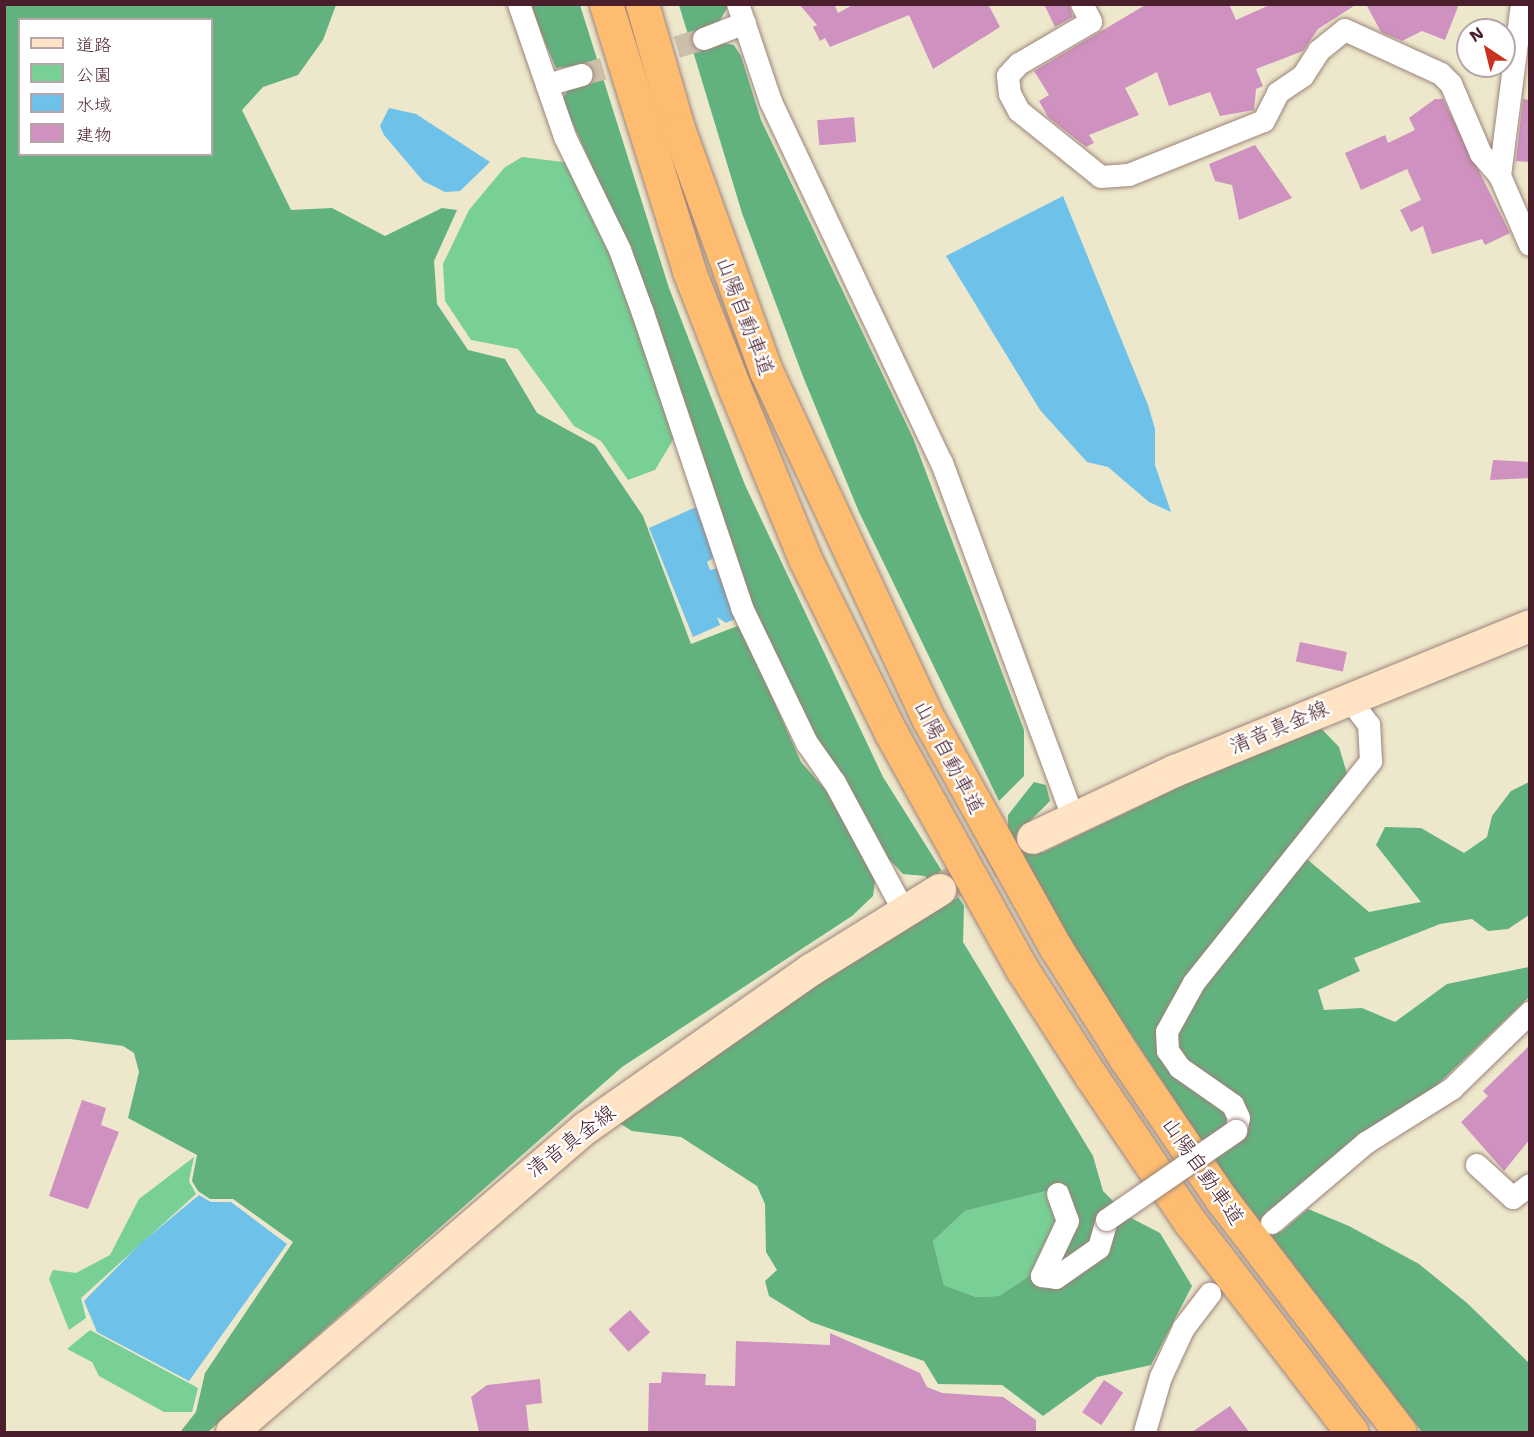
<!DOCTYPE html>
<meta charset="utf-8">
<style>
body{margin:0}
#map{position:relative;width:1534px;height:1437px;overflow:hidden;background:#ede7cb;font-family:"Shantell Sans","Klee One",sans-serif}
div>[style]{position:absolute}
.green>*{inset:0;background:#78d096}
.forest>*{inset:0;background:#62b27f}
.water>*{inset:0;background:#6ec2ea}
.building>*{inset:0;background:#cf91bf;transform-origin:0 0}
.minor-tunnel>*{height:22px;margin-top:-11px;transform-origin:0;background:repeating-linear-gradient(90deg,#ccbfab 0 22px,transparent 0 33px)}
.secondary-tunnel>*{height:32px;margin-top:-16px;transform-origin:0;background:repeating-linear-gradient(90deg,#ccbfab 0 32px,transparent 0 48px)}
.roads{filter:drop-shadow(0 0 2px #9c837b) drop-shadow(0 0 2px #9c837b)}
.minor>*{height:22px;margin:-11px;padding:0 11px;transform-origin:11px;border-radius:11px;background:#fff}
.secondary>*{height:32px;margin:-16px;padding:0 16px;transform-origin:16px;border-radius:16px;background:#fee4c5}
.motorway>*{height:33px;margin:-16.5px;padding:0 16.5px;transform-origin:16.5px;border-radius:16.5px;background:#fdbc6f}
.bridges{filter:drop-shadow(0 0 2px #9c837b) drop-shadow(0 0 2px #9c837b)}
.minor-bridge>*{height:22px;margin:-11px;padding:0 11px;transform-origin:11px;border-radius:11px;background:#fff}
span{translate:-50% -50%;white-space:nowrap;text-align:center;line-height:1.15;-webkit-text-stroke:5px #fff;paint-order:stroke}
.street-label{font-size:21px;color:#4a1f2b}
.frame{position:absolute;inset:0;border:6px solid #4a1f2b;pointer-events:none}
.legend{position:absolute;left:18px;top:18px;width:195px;height:138px;box-sizing:border-box;background:#fff;border:2px solid #b7a5aa;margin:0;padding:8px 10px;list-style:none;font-size:18px;color:#4a1f2b}
.legend li{display:flex;align-items:center;gap:12px;height:30px}
.legend b{width:30px;border:2px solid #b7a5aa}
.north{position:absolute;left:1456px;top:18px;width:60px;height:60px;box-sizing:border-box;background:#fff;border:2px solid #b7a5aa;border-radius:50%;rotate:325deg;font-size:16px;font-weight:700;line-height:24px;text-align:center;color:#4a1f2b}
.north::after{content:'';display:block;margin:auto;width:21px;height:27px;background:#c8321e;clip-path:polygon(50% 0,100% 100%,50% 72%,0 100%)}
</style>
<div id="map">
<div class="green">
<div style="clip-path:polygon(522px 157px,571px 163px,623px 271px,676px 435px,655px 470px,628px 480px,601px 441px,574px 426px,518px 349px,471px 340px,445px 301px,443px 264px,469px 210px,504px 168px)"></div>
<div style="clip-path:polygon(194px 1157px,189px 1181px,196px 1194px,81px 1298px,86px 1318px,69px 1330px,49px 1279px,53px 1270px,76px 1273px,110px 1255px,139px 1199px)"></div>
<div style="clip-path:polygon(1050px 1190px,1062px 1214px,1035px 1272px,999px 1296px,976px 1297px,944px 1285px,933px 1241px,965px 1211px)"></div>
<div style="clip-path:polygon(90px 1330px,198px 1388px,192px 1412px,164px 1412px,99px 1376px,92px 1362px,67px 1349px)"></div>
</div>
<div class="forest">
<div style="clip-path:polygon(evenodd,5px 5px,336px 5px,323px 40px,298px 75px,263px 87px,242px 110px,291px 210px,332px 208px,385px 236px,442px 208px,457px 210px,434px 261px,437px 304px,468px 350px,505px 359px,537px 413px,595px 445px,643px 516px,691px 644px,740px 625px,801px 762px,840px 806px,876px 874px,873px 896px,852px 916px,622px 1067px,208px 1432px,181px 1431px,196px 1412px,205px 1373px,293px 1242px,233px 1199px,210px 1199px,198px 1191px,192px 1181px,197px 1155px,128px 1118px,139px 1072px,134px 1053px,123px 1046px,70px 1039px,5px 1040px,5px 5px,20px 20px,212px 20px,212px 154px,20px 154px,20px 20px)"></div>
<div style="clip-path:polygon(evenodd,529px 5px,580px 5px,669px 288px,745px 485px,883px 777px,964px 906px,963px 942px,1093px 1156px,1103px 1191px,1129px 1217px,1160px 1233px,1192px 1286px,1151px 1365px,1097px 1377px,1043px 1416px,1002px 1385px,938px 1384px,924px 1361px,811px 1322px,769px 1296px,765px 1281px,777px 1270px,766px 1252px,765px 1204px,757px 1186px,681px 1137px,632px 1131px,616px 1121px,942px 900px,925px 876px,903px 874px,887px 857px,810px 730px,754px 610px,612px 210px,562px 100px,582px 65px,556px 68px,529px 5px,1050px 1190px,1061px 1214px,1035px 1272px,999px 1296px,976px 1297px,944px 1285px,933px 1241px,965px 1211px,1050px 1190px)"></div>
<div style="clip-path:polygon(679px 5px,729px 5px,717px 25px,724px 43px,734px 45px,741px 56px,761px 120px,913px 438px,1024px 730px,1024px 776px,999px 801px,859px 512px,804px 379px,742px 213px)"></div>
<div style="clip-path:polygon(1315px 722px,1339px 747px,1349px 780px,1294px 848px,1369px 912px,1421px 902px,1376px 845px,1385px 827px,1421px 828px,1464px 853px,1487px 837px,1492px 816px,1511px 791px,1529px 782px,1529px 915px,1508px 929px,1488px 931px,1472px 919px,1440px 924px,1354px 958px,1360px 971px,1318px 990px,1324px 1010px,1362px 1008px,1395px 1022px,1447px 984px,1529px 967px,1529px 997px,1435px 1087px,1265px 1213px,1281px 1232px,1308px 1209px,1349px 1226px,1419px 1264px,1467px 1303px,1529px 1363px,1529px 1432px,1422px 1432px,1226px 1177px,1078px 955px,1008px 836px,1008px 815px,1034px 782px,1046px 785px,1050px 801px,1027px 824px,1042px 853px)"></div>
</div>
<div class="water">
<div style="clip-path:polygon(389px 108px,416px 114px,490px 162px,460px 191px,445px 192px,423px 181px,384px 135px,380px 126px)"></div>
<div style="clip-path:polygon(1063px 196px,1148px 405px,1155px 429px,1155px 465px,1171px 512px,1149px 502px,1108px 467px,1087px 462px,1040px 410px,946px 256px)"></div>
<div style="clip-path:polygon(696px 507px,715px 557px,707px 562px,710px 570px,718px 568px,737px 618px,726px 623px,717px 617px,720px 625px,693px 637px,649px 528px)"></div>
<div style="clip-path:polygon(199px 1195px,211px 1202px,231px 1202px,287px 1244px,189px 1381px,97px 1332px,84px 1301px,141px 1243px)"></div>
</div>
<div class="building">
<div style="clip-path:polygon(799px 4px,834px 4px,838px 13px,854px 4px,988px 4px,1000px 27px,933px 69px,909px 15px,830px 47px,825px 38px,820px 41px,813px 27px,817px 25px)"></div>
<div style="clip-path:polygon(1044px 4px,1069px 4px,1073px 17px,1055px 27px)"></div>
<div style="clip-path:polygon(1147px 4px,1229px 4px,1236px 20px,1272px 4px,1357px 4px,1318px 29px,1303px 51px,1256px 69px,1263px 86px,1256px 89px,1254px 110px,1220px 116px,1210px 92px,1169px 106px,1157px 72px,1125px 88px,1139px 115px,1089px 135px,1094px 143px,1086px 147px,1048px 117px,1039px 101px,1049px 95px,1034px 71px)"></div>
<div style="clip-path:polygon(1366px 4px,1459px 4px,1445px 40px,1422px 31px,1402px 41px,1381px 32px)"></div>
<div style="clip-path:polygon(1435px 99px,1443px 99px,1510px 233px,1485px 245px,1482px 239px,1432px 254px,1423px 226px,1411px 232px,1400px 210px,1421px 200px,1407px 169px,1361px 190px,1345px 153px,1385px 135px,1388px 143px,1415px 130px,1409px 118px)"></div>
<div style="clip-path:polygon(1523px 99px,1530px 100px,1530px 162px,1516px 161px)"></div>
<div style="left:854px;top:117px;width:25px;height:37px;rotate:85deg"></div>
<div style="clip-path:polygon(1255px 145px,1292px 198px,1239px 220px,1232px 185px,1215px 181px,1209px 164px)"></div>
<div style="clip-path:polygon(1493px 460px,1530px 462px,1530px 478px,1490px 480px)"></div>
<div style="left:1300px;top:642px;width:48px;height:20px;rotate:12deg"></div>
<div style="clip-path:polygon(1530px 1045px,1530px 1139px,1504px 1171px,1461px 1122px,1488px 1096px,1483px 1091px)"></div>
<div style="clip-path:polygon(82px 1100px,106px 1108px,101px 1125px,119px 1132px,88px 1209px,49px 1196px)"></div>
<div style="left:630px;top:1310px;width:30px;height:29px;rotate:48deg"></div>
<div style="clip-path:polygon(830px 1333px,920px 1373px,927px 1387px,942px 1393px,1003px 1397px,1036px 1420px,1036px 1432px,648px 1432px,649px 1383px,661px 1383px,662px 1372px,706px 1374px,705px 1385px,735px 1386px,736px 1341px,830px 1345px)"></div>
<div style="clip-path:polygon(540px 1379px,542px 1403px,526px 1405px,529px 1432px,479px 1432px,471px 1397px,487px 1385px)"></div>
<div style="left:1104px;top:1380px;width:23px;height:39px;rotate:34deg"></div>
<div style="clip-path:polygon(1230px 1406px,1249px 1432px,1192px 1432px)"></div>
</div>
<div class="minor-tunnel">
<div style="left:582px;top:75px;width:127px;rotate:-16.4deg"></div>
</div>
<div class="secondary-tunnel">
<div style="left:946px;top:886px;width:99px;rotate:-28.9deg"></div>
</div>
<div class="roads">
<div class="minor">
<div style="left:519px;top:4px;width:141px;rotate:70.9deg"></div>
<div style="left:565px;top:137px;width:126px;rotate:64deg"></div>
<div style="left:620px;top:250px;width:67px;rotate:69.9deg"></div>
<div style="left:643px;top:313px;width:311px;rotate:71.4deg"></div>
<div style="left:742px;top:608px;width:150px;rotate:64.3deg"></div>
<div style="left:807px;top:743px;width:49px;rotate:55deg"></div>
<div style="left:835px;top:783px;width:145px;rotate:61.7deg"></div>
<div style="left:738px;top:4px;width:103px;rotate:71.4deg"></div>
<div style="left:771px;top:102px;width:399px;rotate:64.7deg"></div>
<div style="left:942px;top:463px;width:377px;rotate:69.7deg"></div>
<div style="left:1082px;top:4px;width:20px;rotate:63deg"></div>
<div style="left:1091px;top:22px;width:83px;rotate:149.7deg"></div>
<div style="left:1019px;top:64px;width:16px;rotate:133deg"></div>
<div style="left:1008px;top:76px;width:18px;rotate:84deg"></div>
<div style="left:1010px;top:94px;width:19px;rotate:62deg"></div>
<div style="left:1019px;top:111px;width:105px;rotate:38.8deg"></div>
<div style="left:1101px;top:177px;width:28px;rotate:-4deg"></div>
<div style="left:1129px;top:175px;width:145px;rotate:-21.8deg"></div>
<div style="left:1264px;top:121px;width:31px;rotate:-63deg"></div>
<div style="left:1278px;top:93px;width:30px;rotate:-34deg"></div>
<div style="left:1303px;top:76px;width:30px;rotate:-57deg"></div>
<div style="left:1319px;top:51px;width:33px;rotate:-39deg"></div>
<div style="left:1345px;top:30px;width:106px;rotate:24.6deg"></div>
<div style="left:1441px;top:74px;width:14px;rotate:45deg"></div>
<div style="left:1451px;top:84px;width:76px;rotate:66.8deg"></div>
<div style="left:1481px;top:154px;width:29px;rotate:49deg"></div>
<div style="left:1522px;top:4px;width:173px;rotate:97.3deg"></div>
<div style="left:1500px;top:176px;width:75px;rotate:66.5deg"></div>
<div style="left:704px;top:39px;width:44px;rotate:-21.3deg"></div>
<div style="left:547px;top:85px;width:36px;rotate:-16deg"></div>
<div style="left:1236px;top:1131px;width:13px;rotate:-77deg"></div>
<div style="left:1239px;top:1118px;width:14px;rotate:-115deg"></div>
<div style="left:1233px;top:1105px;width:65px;rotate:-145.1deg"></div>
<div style="left:1180px;top:1068px;width:21px;rotate:-125deg"></div>
<div style="left:1168px;top:1051px;width:19px;rotate:-93deg"></div>
<div style="left:1167px;top:1032px;width:56px;rotate:-61.1deg"></div>
<div style="left:1194px;top:983px;width:284px;rotate:-51.4deg"></div>
<div style="left:1371px;top:761px;width:36px;rotate:-93deg"></div>
<div style="left:1369px;top:725px;width:34px;rotate:-127deg"></div>
<div style="left:1477px;top:1165px;width:49px;rotate:42.5deg"></div>
<div style="left:1513px;top:1198px;width:21px;rotate:-37deg"></div>
<div style="left:1058px;top:1194px;width:29px;rotate:70deg"></div>
<div style="left:1068px;top:1221px;width:61px;rotate:115.3deg"></div>
<div style="left:1042px;top:1276px;width:14px;rotate:8deg"></div>
<div style="left:1056px;top:1278px;width:52px;rotate:-34.9deg"></div>
<div style="left:1099px;top:1248px;width:29px;rotate:-74deg"></div>
<div style="left:1272px;top:1223px;width:123px;rotate:-40.4deg"></div>
<div style="left:1366px;top:1143px;width:102px;rotate:-32.1deg"></div>
<div style="left:1452px;top:1089px;width:109px;rotate:-44.3deg"></div>
<div style="left:1145px;top:1432px;width:57px;rotate:-73.8deg"></div>
<div style="left:1161px;top:1377px;width:54px;rotate:-64.9deg"></div>
<div style="left:1184px;top:1328px;width:43px;rotate:-52.6deg"></div>
</div>
<div class="secondary">
<div style="left:1033px;top:838px;width:157px;rotate:-25.3deg"></div>
<div style="left:1175px;top:771px;width:383px;rotate:-22.2deg"></div>
<div style="left:232px;top:1432px;width:467px;rotate:-40.7deg"></div>
<div style="left:586px;top:1128px;width:275px;rotate:-35.1deg"></div>
<div style="left:811px;top:970px;width:152px;rotate:-31.8deg"></div>
</div>
<div class="motorway">
<div style="left:606px;top:4px;width:280px;rotate:72.7deg"></div>
<div style="left:689px;top:271px;width:127px;rotate:68.7deg"></div>
<div style="left:735px;top:389px;width:184px;rotate:67.6deg"></div>
<div style="left:805px;top:559px;width:194px;rotate:63.7deg"></div>
<div style="left:891px;top:733px;width:270px;rotate:61deg"></div>
<div style="left:1022px;top:969px;width:127px;rotate:57.2deg"></div>
<div style="left:1091px;top:1076px;width:176px;rotate:55.9deg"></div>
<div style="left:1190px;top:1222px;width:265px;rotate:52.4deg"></div>
<div style="left:642px;top:4px;width:132px;rotate:73.8deg"></div>
<div style="left:679px;top:131px;width:255px;rotate:70.1deg"></div>
<div style="left:766px;top:371px;width:385px;rotate:65deg"></div>
<div style="left:929px;top:720px;width:261px;rotate:60.9deg"></div>
<div style="left:1056px;top:948px;width:131px;rotate:57.8deg"></div>
<div style="left:1126px;top:1059px;width:171px;rotate:55.8deg"></div>
<div style="left:1222px;top:1200px;width:292px;rotate:52.5deg"></div>
</div>
</div>
<div class="bridges">
<div class="minor-bridge">
<div style="left:1107px;top:1220px;width:157px;rotate:-34.6deg"></div>
</div>
</div>
<div class="street-label">
<span style="left:745px;top:316px;rotate:69deg">山陽自動車道</span>
<span style="left:1279px;top:727px;rotate:-23deg">清音真金線</span>
<span style="left:949px;top:757px;rotate:62deg">山陽自動車道</span>
<span style="left:571px;top:1141px;rotate:-37deg">清音真金線</span>
<span style="left:1203px;top:1171px;rotate:55deg">山陽自動車道</span>
</div>
<div class="frame"></div>
<ul class="legend">
<li><b style="height:8px;background:#fee4c5"></b>道路</li>
<li><b style="height:16px;background:#78d096"></b>公園</li>
<li><b style="height:16px;background:#6ec2ea"></b>水域</li>
<li><b style="height:16px;background:#cf91bf"></b>建物</li>
</ul>
<div class="north">N</div>
</div>
